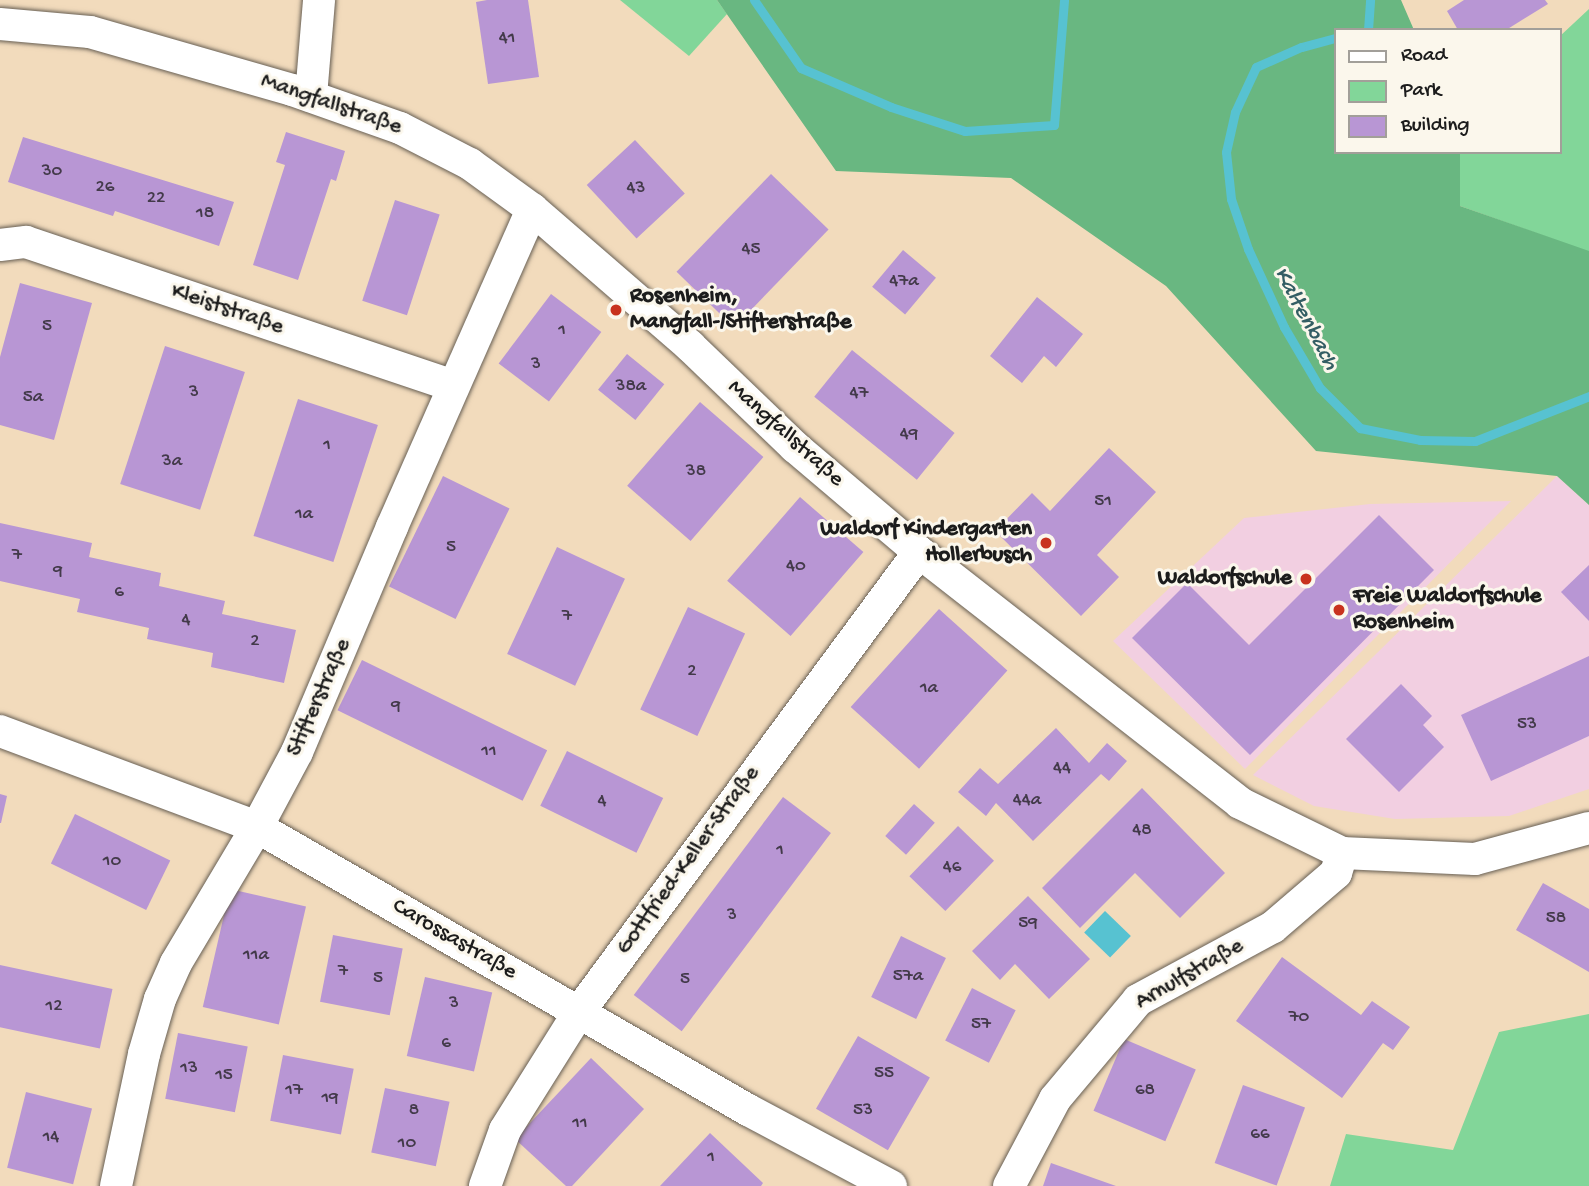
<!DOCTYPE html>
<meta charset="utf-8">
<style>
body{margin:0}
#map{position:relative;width:1589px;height:1186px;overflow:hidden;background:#f2dbbc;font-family:"Gochi Hand",sans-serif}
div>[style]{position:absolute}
.built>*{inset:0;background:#f2cfe1}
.green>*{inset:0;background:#82d699}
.forest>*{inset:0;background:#69b781}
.water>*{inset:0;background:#57c2d1;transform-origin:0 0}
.stream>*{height:9px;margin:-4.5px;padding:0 4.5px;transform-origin:4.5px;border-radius:4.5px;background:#57c2d1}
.building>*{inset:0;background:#b896d4;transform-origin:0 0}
.roads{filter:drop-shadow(0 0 2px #675f54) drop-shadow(0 0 2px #675f54)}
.street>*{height:32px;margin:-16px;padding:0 16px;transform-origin:16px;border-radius:16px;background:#fff}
.dots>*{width:19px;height:19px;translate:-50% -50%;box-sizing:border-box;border:4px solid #fbf7ec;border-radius:50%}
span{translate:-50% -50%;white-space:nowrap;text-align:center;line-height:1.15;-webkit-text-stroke:6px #fbf7ec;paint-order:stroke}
.number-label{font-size:19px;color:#433a4a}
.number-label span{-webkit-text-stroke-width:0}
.street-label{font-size:23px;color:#1c1c1c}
.poi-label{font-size:23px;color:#1c1c1c;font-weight:700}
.left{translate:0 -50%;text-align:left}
.right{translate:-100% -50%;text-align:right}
.water-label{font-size:24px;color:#345e64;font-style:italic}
.legend{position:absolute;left:1334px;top:28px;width:228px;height:126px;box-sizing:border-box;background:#fbf7ec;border:2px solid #a29f99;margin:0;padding:9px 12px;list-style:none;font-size:21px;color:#1c1c1c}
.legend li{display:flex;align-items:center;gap:14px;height:35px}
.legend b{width:35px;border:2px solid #a29f99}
</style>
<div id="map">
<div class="built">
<div style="clip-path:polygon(1557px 476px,1589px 505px,1589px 789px,1509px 816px,1395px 819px,1314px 806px,1253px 775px)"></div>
<div style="clip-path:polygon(1511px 501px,1245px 769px,1113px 641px,1244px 518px,1370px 504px)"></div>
</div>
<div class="green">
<div style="clip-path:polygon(620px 0,717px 0,727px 14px,689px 56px)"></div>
<div style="clip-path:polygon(1589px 9px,1589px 252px,1460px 206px,1460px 152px,1559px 152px,1559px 37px)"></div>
<div style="clip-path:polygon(1589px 1014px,1589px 1186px,1330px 1186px,1346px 1134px,1453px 1150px,1499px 1032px)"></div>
</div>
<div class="forest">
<div style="clip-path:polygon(717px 0,1401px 0,1414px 30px,1335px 30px,1335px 152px,1460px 152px,1460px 206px,1589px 251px,1589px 505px,1557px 476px,1316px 451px,1166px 286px,1011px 178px,836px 171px)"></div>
</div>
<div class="water">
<div style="left:1105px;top:911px;width:36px;height:30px;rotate:44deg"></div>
</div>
<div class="stream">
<div style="left:754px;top:0;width:83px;rotate:55.3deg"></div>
<div style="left:801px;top:68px;width:98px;rotate:23.4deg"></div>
<div style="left:891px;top:107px;width:78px;rotate:18deg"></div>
<div style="left:965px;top:131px;width:89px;rotate:-3.9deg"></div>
<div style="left:1054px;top:125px;width:125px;rotate:-85.4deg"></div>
<div style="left:1368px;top:30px;width:30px;rotate:-86deg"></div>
<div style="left:1335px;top:38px;width:35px;rotate:165deg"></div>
<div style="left:1301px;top:47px;width:49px;rotate:156deg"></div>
<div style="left:1256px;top:67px;width:50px;rotate:115deg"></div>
<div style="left:1235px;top:112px;width:41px;rotate:102.7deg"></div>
<div style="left:1226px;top:152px;width:47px;rotate:83.9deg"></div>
<div style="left:1231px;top:199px;width:53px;rotate:71.2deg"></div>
<div style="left:1248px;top:249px;width:86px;rotate:65.2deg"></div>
<div style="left:1284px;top:327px;width:71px;rotate:59.5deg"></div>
<div style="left:1320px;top:388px;width:57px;rotate:45deg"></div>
<div style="left:1360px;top:428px;width:61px;rotate:11.3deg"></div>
<div style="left:1420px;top:440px;width:55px;rotate:1deg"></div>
<div style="left:1475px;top:441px;width:123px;rotate:-21.5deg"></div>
</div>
<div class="building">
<div style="clip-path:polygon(487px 0,528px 0,539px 77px,488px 84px,476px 2px)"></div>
<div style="clip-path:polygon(1464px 0,1545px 0,1548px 4px,1506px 30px,1458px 30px,1447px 11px)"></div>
<div style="clip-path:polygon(286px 132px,345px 151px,336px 181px,331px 179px,298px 280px,253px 265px,285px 165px,276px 162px)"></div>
<div style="clip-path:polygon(23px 137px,234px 202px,219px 246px,115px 211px,113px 216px,8px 182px)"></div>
<div style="left:635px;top:140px;width:73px;height:66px;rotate:47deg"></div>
<div style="left:771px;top:174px;width:80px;height:136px;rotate:44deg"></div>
<div style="left:395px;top:200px;width:47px;height:106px;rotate:18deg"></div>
<div style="left:903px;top:250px;width:43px;height:48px;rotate:40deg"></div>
<div style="clip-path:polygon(20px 283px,92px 303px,54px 440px,0 425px,0 357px)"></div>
<div style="left:551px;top:294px;width:63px;height:87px;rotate:37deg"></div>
<div style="clip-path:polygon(1037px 297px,1083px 334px,1056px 367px,1044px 356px,1022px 383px,990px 356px)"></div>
<div style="left:165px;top:346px;width:84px;height:145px;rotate:18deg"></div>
<div style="left:852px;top:350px;width:132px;height:60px;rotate:39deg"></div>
<div style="left:627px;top:354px;width:48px;height:46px;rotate:39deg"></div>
<div style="left:298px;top:399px;width:84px;height:144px;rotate:18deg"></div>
<div style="left:700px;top:402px;width:84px;height:111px;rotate:41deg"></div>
<div style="clip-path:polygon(1109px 448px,1156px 492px,1097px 555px,1119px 577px,1081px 616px,995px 531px,1032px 493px,1050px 511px)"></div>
<div style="left:443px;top:476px;width:74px;height:123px;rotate:26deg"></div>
<div style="left:800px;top:497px;width:84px;height:111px;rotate:41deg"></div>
<div style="clip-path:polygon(1379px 515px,1434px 570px,1250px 755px,1132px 638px,1187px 583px,1249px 645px)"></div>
<div style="clip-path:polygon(0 523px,92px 543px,89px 557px,161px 573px,159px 586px,225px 601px,222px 614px,296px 630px,284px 683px,211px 667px,213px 653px,147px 639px,149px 628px,77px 612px,80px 599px,0 581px)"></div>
<div style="left:557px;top:547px;width:75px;height:118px;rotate:25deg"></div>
<div style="clip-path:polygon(1589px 565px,1589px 621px,1561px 592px)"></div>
<div style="left:688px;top:607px;width:63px;height:113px;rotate:25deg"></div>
<div style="left:939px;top:609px;width:92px;height:132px;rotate:42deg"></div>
<div style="clip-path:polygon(1589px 656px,1589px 736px,1491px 781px,1461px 715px)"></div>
<div style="left:362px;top:660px;width:206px;height:56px;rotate:26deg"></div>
<div style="clip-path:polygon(1401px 684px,1432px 716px,1423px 725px,1444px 747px,1399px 792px,1346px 739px)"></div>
<div style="clip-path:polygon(1056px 728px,1089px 763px,1107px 743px,1127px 761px,1109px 781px,1101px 774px,1033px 841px,996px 803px,986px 816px,958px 792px,980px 768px,998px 784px)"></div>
<div style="left:567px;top:751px;width:107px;height:61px;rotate:26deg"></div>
<div style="clip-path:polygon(1142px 788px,1225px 873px,1180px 918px,1135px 873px,1080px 928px,1042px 888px)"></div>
<div style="clip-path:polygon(0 794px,7px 796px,1px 823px,0 823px)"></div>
<div style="left:783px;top:797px;width:60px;height:248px;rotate:37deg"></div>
<div style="left:914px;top:804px;width:28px;height:43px;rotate:42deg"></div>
<div style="left:75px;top:814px;width:106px;height:55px;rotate:26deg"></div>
<div style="left:958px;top:826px;width:50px;height:70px;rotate:44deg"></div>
<div style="clip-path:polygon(1543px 883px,1589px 909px,1589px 972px,1516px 930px)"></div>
<div style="left:230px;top:889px;width:78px;height:121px;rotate:13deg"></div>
<div style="clip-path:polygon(1028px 896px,1090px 959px,1049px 999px,1015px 964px,1000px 980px,972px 951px)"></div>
<div style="left:333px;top:935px;width:71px;height:68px;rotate:11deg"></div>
<div style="left:901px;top:936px;width:50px;height:68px;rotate:26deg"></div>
<div style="clip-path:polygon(1282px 957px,1361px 1015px,1372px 1001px,1410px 1027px,1393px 1050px,1383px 1043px,1342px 1098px,1236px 1021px)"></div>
<div style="left:0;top:965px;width:115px;height:61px;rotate:12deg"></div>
<div style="left:425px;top:977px;width:69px;height:81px;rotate:13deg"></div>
<div style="left:972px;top:988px;width:49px;height:59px;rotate:27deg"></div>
<div style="left:178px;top:1033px;width:71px;height:67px;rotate:11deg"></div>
<div style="left:858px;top:1036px;width:83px;height:84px;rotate:30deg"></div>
<div style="left:1124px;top:1039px;width:78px;height:78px;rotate:23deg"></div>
<div style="left:283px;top:1055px;width:72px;height:67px;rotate:11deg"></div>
<div style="clip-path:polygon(591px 1058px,644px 1109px,572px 1186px,566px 1186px,515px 1139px)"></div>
<div style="left:1243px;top:1085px;width:66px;height:83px;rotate:20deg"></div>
<div style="left:385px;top:1088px;width:66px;height:66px;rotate:12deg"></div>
<div style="left:26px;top:1092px;width:68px;height:78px;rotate:14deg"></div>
<div style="clip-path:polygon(710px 1133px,763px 1183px,761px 1186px,660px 1186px)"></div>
<div style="clip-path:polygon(1051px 1163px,1116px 1186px,1043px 1186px)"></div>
</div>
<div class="roads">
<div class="street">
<div style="left:0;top:24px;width:90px;rotate:5.1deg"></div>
<div style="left:90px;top:32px;width:210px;rotate:16deg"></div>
<div style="left:292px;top:90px;width:114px;rotate:19.4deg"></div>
<div style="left:400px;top:128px;width:79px;rotate:27.2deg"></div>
<div style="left:470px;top:164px;width:77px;rotate:36deg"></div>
<div style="left:532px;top:209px;width:209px;rotate:40.9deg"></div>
<div style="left:690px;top:346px;width:146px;rotate:43.9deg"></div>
<div style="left:795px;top:447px;width:162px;rotate:40.3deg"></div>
<div style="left:919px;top:552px;width:407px;rotate:38deg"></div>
<div style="left:1240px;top:803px;width:114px;rotate:26.1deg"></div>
<div style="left:1342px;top:853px;width:133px;rotate:2.6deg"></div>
<div style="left:1475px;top:859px;width:118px;rotate:-15.2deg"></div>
<div style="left:311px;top:96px;width:96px;rotate:-85.2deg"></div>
<div style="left:0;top:245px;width:26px;rotate:-7deg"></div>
<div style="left:26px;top:242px;width:451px;rotate:18.6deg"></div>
<div style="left:0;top:731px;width:274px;rotate:20.5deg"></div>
<div style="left:257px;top:827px;width:567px;rotate:29.96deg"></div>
<div style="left:748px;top:1110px;width:162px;rotate:28deg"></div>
<div style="left:116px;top:1186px;width:135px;rotate:-78deg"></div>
<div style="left:144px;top:1054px;width:57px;rotate:-73.8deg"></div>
<div style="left:160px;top:999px;width:39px;rotate:-66deg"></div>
<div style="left:176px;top:963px;width:158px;rotate:-59.2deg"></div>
<div style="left:257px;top:827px;width:85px;rotate:-61.9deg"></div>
<div style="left:297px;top:752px;width:244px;rotate:-67.1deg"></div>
<div style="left:392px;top:527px;width:347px;rotate:-66.2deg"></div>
<div style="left:485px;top:1186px;width:59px;rotate:-70.3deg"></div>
<div style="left:505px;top:1130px;width:139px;rotate:-57.9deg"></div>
<div style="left:579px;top:1012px;width:572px;rotate:-53.53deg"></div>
<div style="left:1009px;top:1186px;width:98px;rotate:-62.1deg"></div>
<div style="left:1055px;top:1099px;width:129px;rotate:-50deg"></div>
<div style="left:1138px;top:1000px;width:153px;rotate:-28.4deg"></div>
<div style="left:1273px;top:927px;width:83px;rotate:-40.6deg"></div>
<div style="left:1336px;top:873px;width:21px;rotate:-73deg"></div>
</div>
</div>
<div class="dots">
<div style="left:616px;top:310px;background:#c8321e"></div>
<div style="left:1046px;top:543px;background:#c8321e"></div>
<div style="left:1306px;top:579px;background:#c8321e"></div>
<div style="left:1339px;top:610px;background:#c8321e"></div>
</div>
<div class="number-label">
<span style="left:507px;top:39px">41</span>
<span style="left:52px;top:172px">30</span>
<span style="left:105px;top:188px">26</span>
<span style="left:636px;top:189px">43</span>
<span style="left:156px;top:199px">22</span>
<span style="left:205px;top:214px">18</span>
<span style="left:751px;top:250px">45</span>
<span style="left:904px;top:282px">47a</span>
<span style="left:47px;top:327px">5</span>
<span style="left:562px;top:331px">1</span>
<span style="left:536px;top:365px">3</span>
<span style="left:631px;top:387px">38a</span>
<span style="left:194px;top:393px">3</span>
<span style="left:859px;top:394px">47</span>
<span style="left:33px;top:398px">5a</span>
<span style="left:909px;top:435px">49</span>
<span style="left:327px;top:446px">1</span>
<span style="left:172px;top:462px">3a</span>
<span style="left:696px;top:472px">38</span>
<span style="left:1103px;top:502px">51</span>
<span style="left:304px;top:515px">1a</span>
<span style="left:451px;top:548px">5</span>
<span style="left:17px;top:556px">7</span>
<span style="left:796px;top:567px">40</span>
<span style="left:58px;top:572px">9</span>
<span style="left:119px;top:593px">6</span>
<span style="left:567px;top:617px">7</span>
<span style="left:186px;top:621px">4</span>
<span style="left:255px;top:642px">2</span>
<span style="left:692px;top:672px">2</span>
<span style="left:929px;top:689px">1a</span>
<span style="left:396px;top:707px">9</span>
<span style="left:1527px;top:725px">53</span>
<span style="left:489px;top:752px">11</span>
<span style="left:1062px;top:769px">44</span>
<span style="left:1027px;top:801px">44a</span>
<span style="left:602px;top:802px">4</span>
<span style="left:1142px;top:831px">48</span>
<span style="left:780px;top:851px">1</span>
<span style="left:112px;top:862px">10</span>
<span style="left:952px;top:868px">46</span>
<span style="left:732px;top:916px">3</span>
<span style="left:1556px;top:919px">58</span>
<span style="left:1028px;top:924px">59</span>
<span style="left:256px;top:956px">11a</span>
<span style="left:343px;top:972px">7</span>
<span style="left:908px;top:977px">57a</span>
<span style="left:378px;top:979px">5</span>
<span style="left:685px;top:980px">5</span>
<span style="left:454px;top:1004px">3</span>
<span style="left:54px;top:1007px">12</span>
<span style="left:1299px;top:1018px">70</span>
<span style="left:981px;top:1025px">57</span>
<span style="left:446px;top:1044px">6</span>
<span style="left:189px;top:1069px">13</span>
<span style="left:884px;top:1074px">55</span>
<span style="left:224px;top:1076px">15</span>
<span style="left:294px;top:1091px">17</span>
<span style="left:1145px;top:1091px">68</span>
<span style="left:330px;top:1099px">19</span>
<span style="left:414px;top:1111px">8</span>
<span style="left:863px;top:1111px">53</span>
<span style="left:580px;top:1124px">11</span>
<span style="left:1260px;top:1135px">66</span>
<span style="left:51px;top:1138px">14</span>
<span style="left:407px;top:1144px">10</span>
<span style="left:711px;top:1158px">1</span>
</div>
<div class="street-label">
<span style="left:331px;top:105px;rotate:19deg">Mangfallstraße</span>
<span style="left:227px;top:310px;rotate:19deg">Kleiststraße</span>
<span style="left:785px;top:434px;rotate:42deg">Mangfallstraße</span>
<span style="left:320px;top:698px;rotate:-66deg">Stifterstraße</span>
<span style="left:689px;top:861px;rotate:-54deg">Gottfried-Keller-Straße</span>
<span style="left:454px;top:940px;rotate:30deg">Carossastraße</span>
<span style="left:1190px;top:975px;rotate:-30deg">Arnulfstraße</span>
</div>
<div class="poi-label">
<span class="left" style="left:630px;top:310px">Rosenheim,<br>Mangfall-/Stifterstraße</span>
<span class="right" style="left:1032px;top:543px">Waldorf Kindergarten<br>Hollerbusch</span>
<span class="right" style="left:1292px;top:579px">Waldorfschule</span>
<span class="left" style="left:1353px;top:610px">Freie Waldorfschule<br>Rosenheim</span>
</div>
<div class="water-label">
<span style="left:1305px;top:319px;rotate:62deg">Kaltenbach</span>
</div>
<ul class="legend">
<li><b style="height:9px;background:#fff"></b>Road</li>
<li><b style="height:19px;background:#82d699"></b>Park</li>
<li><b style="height:19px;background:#b896d4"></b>Building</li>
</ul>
</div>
